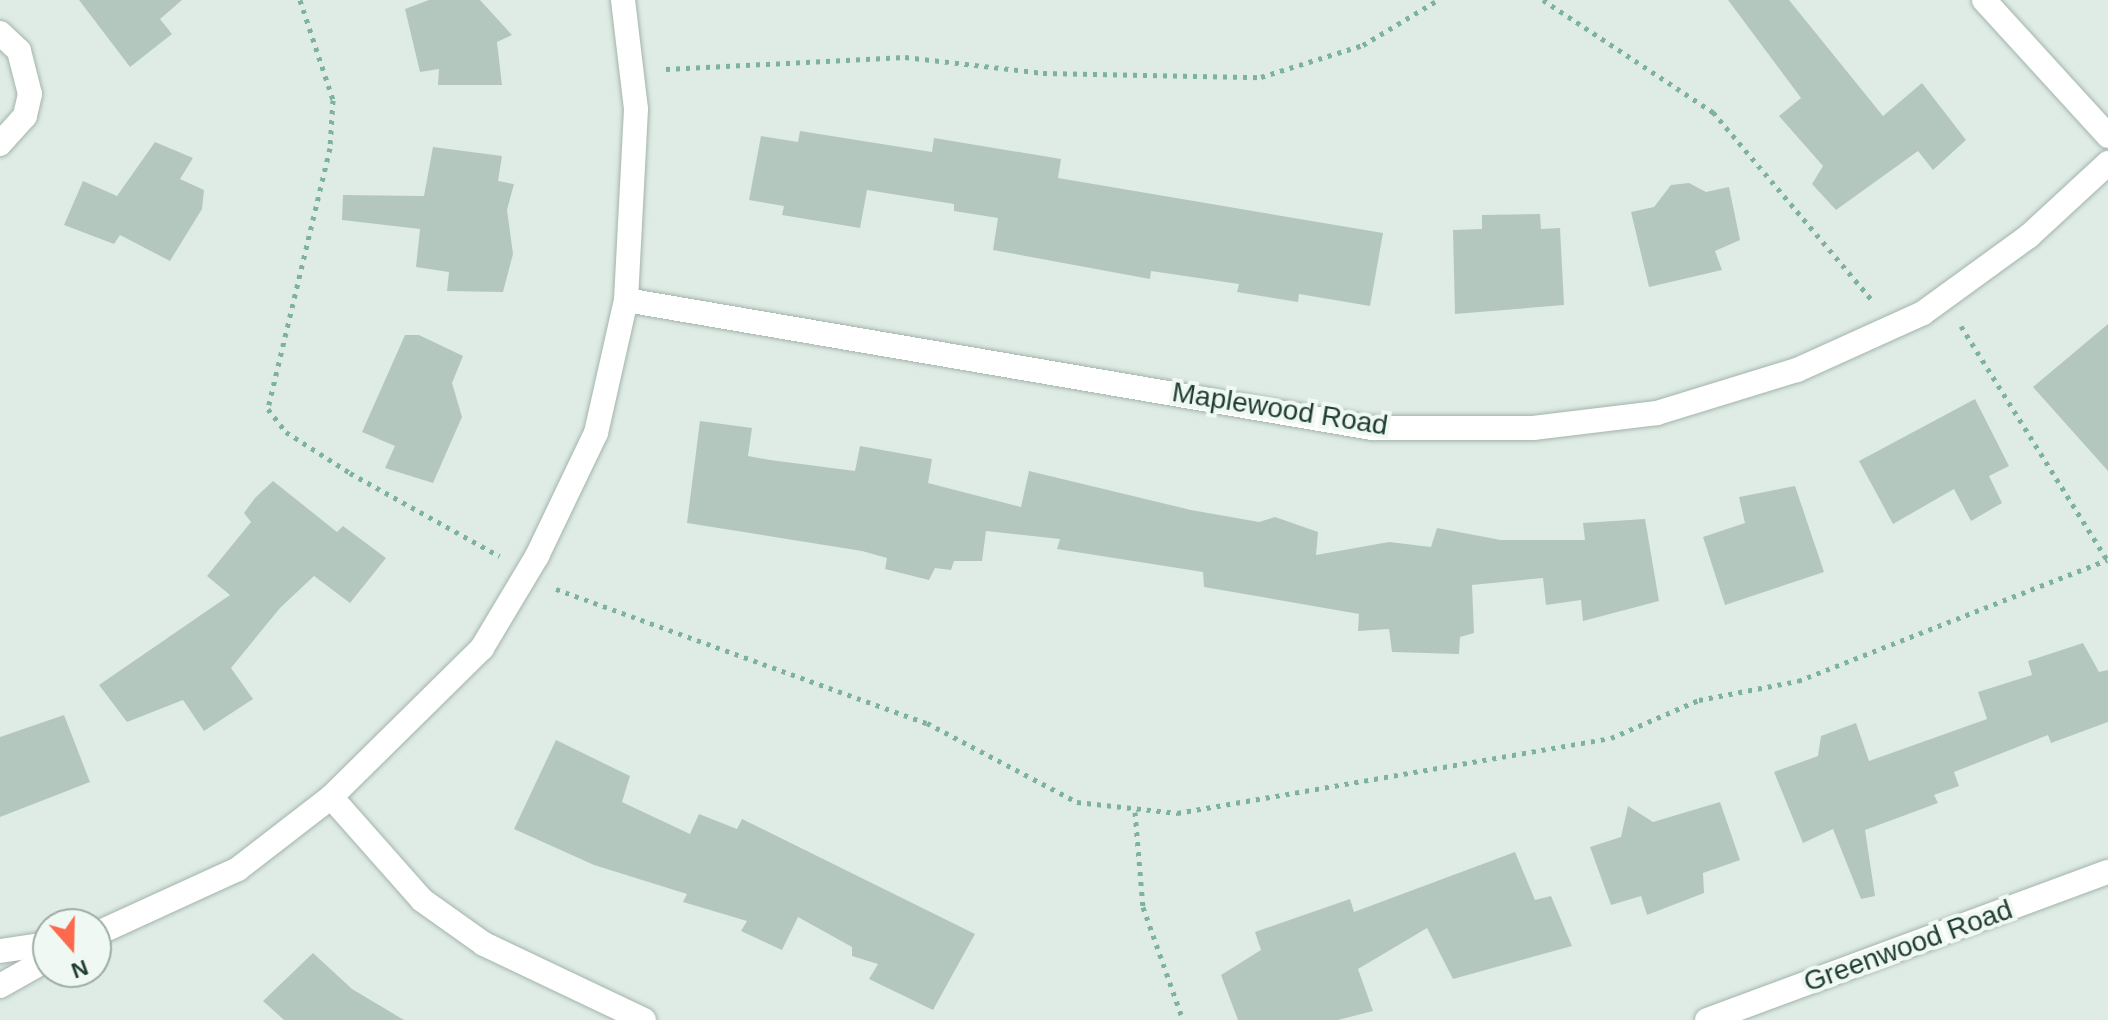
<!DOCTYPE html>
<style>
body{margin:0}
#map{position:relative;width:2108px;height:1020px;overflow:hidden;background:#dfece5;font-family:Arial,sans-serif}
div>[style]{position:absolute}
.building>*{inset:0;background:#b4c7be}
.path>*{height:5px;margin-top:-2.5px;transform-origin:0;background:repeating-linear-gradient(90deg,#7db29d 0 4px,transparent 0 10px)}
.roads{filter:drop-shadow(0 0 2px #a2b4ac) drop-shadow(0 0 2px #a2b4ac)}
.minor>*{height:24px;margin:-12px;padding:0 12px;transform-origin:12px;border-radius:12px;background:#fff}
span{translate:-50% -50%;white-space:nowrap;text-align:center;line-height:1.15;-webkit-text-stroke:8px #f0f8f3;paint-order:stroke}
.street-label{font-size:28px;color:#1f3d32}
.north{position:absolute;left:32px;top:908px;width:80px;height:80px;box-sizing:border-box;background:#f0f8f3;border:2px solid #9cada6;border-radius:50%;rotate:160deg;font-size:22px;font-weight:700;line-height:32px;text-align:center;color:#1f3d32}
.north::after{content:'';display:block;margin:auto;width:28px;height:36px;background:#fc694d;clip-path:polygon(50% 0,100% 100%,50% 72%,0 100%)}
</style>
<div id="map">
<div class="building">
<div style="clip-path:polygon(79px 0,182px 0,160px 19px,172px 34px,130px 67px)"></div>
<div style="clip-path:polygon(429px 0,480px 0,512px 35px,497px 42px,502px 85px,438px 85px,439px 69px,420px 72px,405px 9px)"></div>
<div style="clip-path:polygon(1728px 0,1789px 0,1883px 116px,1922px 83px,1966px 140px,1933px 170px,1918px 151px,1836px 210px,1812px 184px,1823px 166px,1779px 116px,1801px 98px)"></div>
<div style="clip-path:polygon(800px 131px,932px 152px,934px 138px,1061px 159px,1058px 178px,1383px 233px,1370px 306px,1299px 294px,1298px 302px,1237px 292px,1239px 284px,1151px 271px,1150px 279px,993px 250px,998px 218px,954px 211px,954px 204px,867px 190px,860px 228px,782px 215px,784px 206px,749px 200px,761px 136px,798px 142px)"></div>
<div style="clip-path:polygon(155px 142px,193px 158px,180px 179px,204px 190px,202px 209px,170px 261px,120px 235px,114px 244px,64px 225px,83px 181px,117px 196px)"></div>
<div style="clip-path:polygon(433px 147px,502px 156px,498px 181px,514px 184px,507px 210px,513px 254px,503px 292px,447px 291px,449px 272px,416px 267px,420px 229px,342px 220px,343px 195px,424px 196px)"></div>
<div style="clip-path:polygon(1689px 183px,1706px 192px,1729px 187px,1740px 240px,1715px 251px,1722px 270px,1649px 287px,1631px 212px,1654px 207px,1671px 185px)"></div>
<div style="clip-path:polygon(1540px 214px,1541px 229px,1560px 228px,1564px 305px,1455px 314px,1453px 230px,1482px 229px,1482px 215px)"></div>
<div style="clip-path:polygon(2108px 324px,2108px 471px,2033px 387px)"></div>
<div style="clip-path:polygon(405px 335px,419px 335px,463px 356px,452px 383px,462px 417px,433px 483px,385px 468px,395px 446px,362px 432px)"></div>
<div style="clip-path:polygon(1975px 399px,2009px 466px,1989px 476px,2002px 503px,1971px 521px,1954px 489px,1893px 524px,1859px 461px)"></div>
<div style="clip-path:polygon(700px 421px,752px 428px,748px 456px,770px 460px,855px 471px,860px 446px,932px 459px,928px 483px,1021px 507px,1029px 471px,1191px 510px,1259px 522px,1275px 517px,1318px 532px,1316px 555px,1389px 542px,1431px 547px,1437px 528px,1501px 540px,1585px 540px,1583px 523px,1645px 519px,1659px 601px,1583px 621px,1581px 600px,1546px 605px,1543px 578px,1472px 585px,1474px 633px,1460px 637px,1459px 654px,1392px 652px,1389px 629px,1358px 631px,1359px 614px,1204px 587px,1203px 572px,1057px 549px,1060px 539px,986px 531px,982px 561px,954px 561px,951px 570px,935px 568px,929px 580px,885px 569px,887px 558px,862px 551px,687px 523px)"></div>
<div style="clip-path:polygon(273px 481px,337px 532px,343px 526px,386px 558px,350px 603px,314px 576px,280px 608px,231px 668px,253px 699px,204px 731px,183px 700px,127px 722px,99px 685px,230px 595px,207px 576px,251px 522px,244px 513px,255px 498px)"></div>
<div style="clip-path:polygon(1795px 486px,1824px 572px,1725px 605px,1703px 537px,1745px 523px,1739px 497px)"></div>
<div style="clip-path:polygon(2083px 643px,2099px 672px,2108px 670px,2108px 722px,2051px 743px,2048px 735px,1954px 772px,1959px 786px,1934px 795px,1938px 803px,1865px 830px,1875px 896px,1861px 899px,1833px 829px,1803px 843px,1774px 772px,1818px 756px,1821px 736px,1856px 723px,1869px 761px,1987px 719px,1978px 692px,2032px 675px,2028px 661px)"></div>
<div style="clip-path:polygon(64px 715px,90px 782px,0 817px,0 737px)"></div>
<div style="clip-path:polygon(556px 740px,630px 776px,622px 802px,690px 834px,699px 814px,737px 829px,742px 819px,975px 934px,933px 1010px,869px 979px,878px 964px,852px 956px,852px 947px,798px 917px,782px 950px,741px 931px,747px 921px,683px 902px,687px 894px,594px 865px,514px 829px)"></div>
<div style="clip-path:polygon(1720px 802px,1740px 860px,1703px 873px,1704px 893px,1647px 915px,1641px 896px,1611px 905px,1590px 847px,1621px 837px,1628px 806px,1653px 822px)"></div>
<div style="clip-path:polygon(1515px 852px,1535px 900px,1551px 896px,1572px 946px,1453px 979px,1427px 928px,1358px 969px,1373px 1011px,1338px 1020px,1238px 1020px,1221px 975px,1261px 950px,1255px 932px,1350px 899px,1354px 912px)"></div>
<div style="clip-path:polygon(313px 953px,352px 989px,404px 1020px,284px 1020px,263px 1001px)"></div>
</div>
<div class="path">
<div style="left:300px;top:0;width:105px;rotate:71.7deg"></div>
<div style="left:333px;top:100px;width:48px;rotate:93.6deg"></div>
<div style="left:330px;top:148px;width:268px;rotate:103.4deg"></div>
<div style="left:268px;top:409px;width:29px;rotate:52deg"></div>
<div style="left:286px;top:432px;width:76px;rotate:32.6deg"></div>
<div style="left:350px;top:473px;width:171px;rotate:29.1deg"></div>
<div style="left:1543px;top:0;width:204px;rotate:33.4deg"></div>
<div style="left:1713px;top:112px;width:246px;rotate:49.8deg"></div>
<div style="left:666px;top:69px;width:239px;rotate:-2.9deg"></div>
<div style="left:905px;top:57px;width:139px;rotate:6.6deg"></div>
<div style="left:1043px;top:73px;width:218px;rotate:1.1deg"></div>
<div style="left:1261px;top:77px;width:107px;rotate:-17.4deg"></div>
<div style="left:1363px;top:45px;width:87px;rotate:-31deg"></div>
<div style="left:1961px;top:326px;width:277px;rotate:58deg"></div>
<div style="left:556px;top:589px;width:394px;rotate:19.9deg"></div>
<div style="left:927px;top:723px;width:170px;rotate:27.8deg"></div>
<div style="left:1077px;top:802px;width:101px;rotate:6.3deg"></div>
<div style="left:1177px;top:813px;width:440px;rotate:-9.8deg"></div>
<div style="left:1611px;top:738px;width:96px;rotate:-23.4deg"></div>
<div style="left:1699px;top:700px;width:101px;rotate:-10.9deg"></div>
<div style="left:1798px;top:681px;width:332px;rotate:-21.4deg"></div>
<div style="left:1135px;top:812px;width:95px;rotate:85.2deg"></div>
<div style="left:1143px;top:907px;width:120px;rotate:70.5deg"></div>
</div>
<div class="roads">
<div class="minor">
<div style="left:1984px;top:0;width:184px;rotate:47.6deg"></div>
<div style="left:0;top:33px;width:26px;rotate:43deg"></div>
<div style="left:19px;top:51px;width:44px;rotate:75.7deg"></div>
<div style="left:30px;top:94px;width:23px;rotate:103deg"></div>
<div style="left:25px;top:116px;width:38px;rotate:132deg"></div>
<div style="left:626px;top:300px;width:757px;rotate:9.74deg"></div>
<div style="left:1372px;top:428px;width:161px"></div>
<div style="left:1533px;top:428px;width:125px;rotate:-6.9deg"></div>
<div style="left:1657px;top:413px;width:146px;rotate:-17.1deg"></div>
<div style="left:1797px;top:370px;width:138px;rotate:-24.3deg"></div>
<div style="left:1923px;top:313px;width:131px;rotate:-36deg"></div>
<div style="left:2029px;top:236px;width:108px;rotate:-42.7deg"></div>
<div style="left:331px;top:797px;width:137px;rotate:48.5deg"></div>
<div style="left:422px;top:900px;width:76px;rotate:35.4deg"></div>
<div style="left:484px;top:944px;width:177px;rotate:25.4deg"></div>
<div style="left:96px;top:934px;width:156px;rotate:-24.6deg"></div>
<div style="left:238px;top:869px;width:118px;rotate:-37.7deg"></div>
<div style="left:331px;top:797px;width:212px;rotate:-44.6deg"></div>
<div style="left:482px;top:648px;width:107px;rotate:-59.1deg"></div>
<div style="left:537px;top:556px;width:136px;rotate:-64.4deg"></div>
<div style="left:596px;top:433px;width:136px;rotate:-77.3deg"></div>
<div style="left:626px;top:300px;width:191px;rotate:-87deg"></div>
<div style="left:636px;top:109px;width:110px;rotate:-96.8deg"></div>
<div style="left:0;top:951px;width:49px;rotate:-8.3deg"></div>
<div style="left:0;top:986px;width:55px;rotate:-29.4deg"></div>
<div style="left:1707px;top:1020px;width:427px;rotate:-20.3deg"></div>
</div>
</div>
<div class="street-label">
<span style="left:1280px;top:409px;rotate:9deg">Maplewood Road</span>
<span style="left:1908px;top:946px;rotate:-20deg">Greenwood Road</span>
</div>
<div class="north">N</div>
</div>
